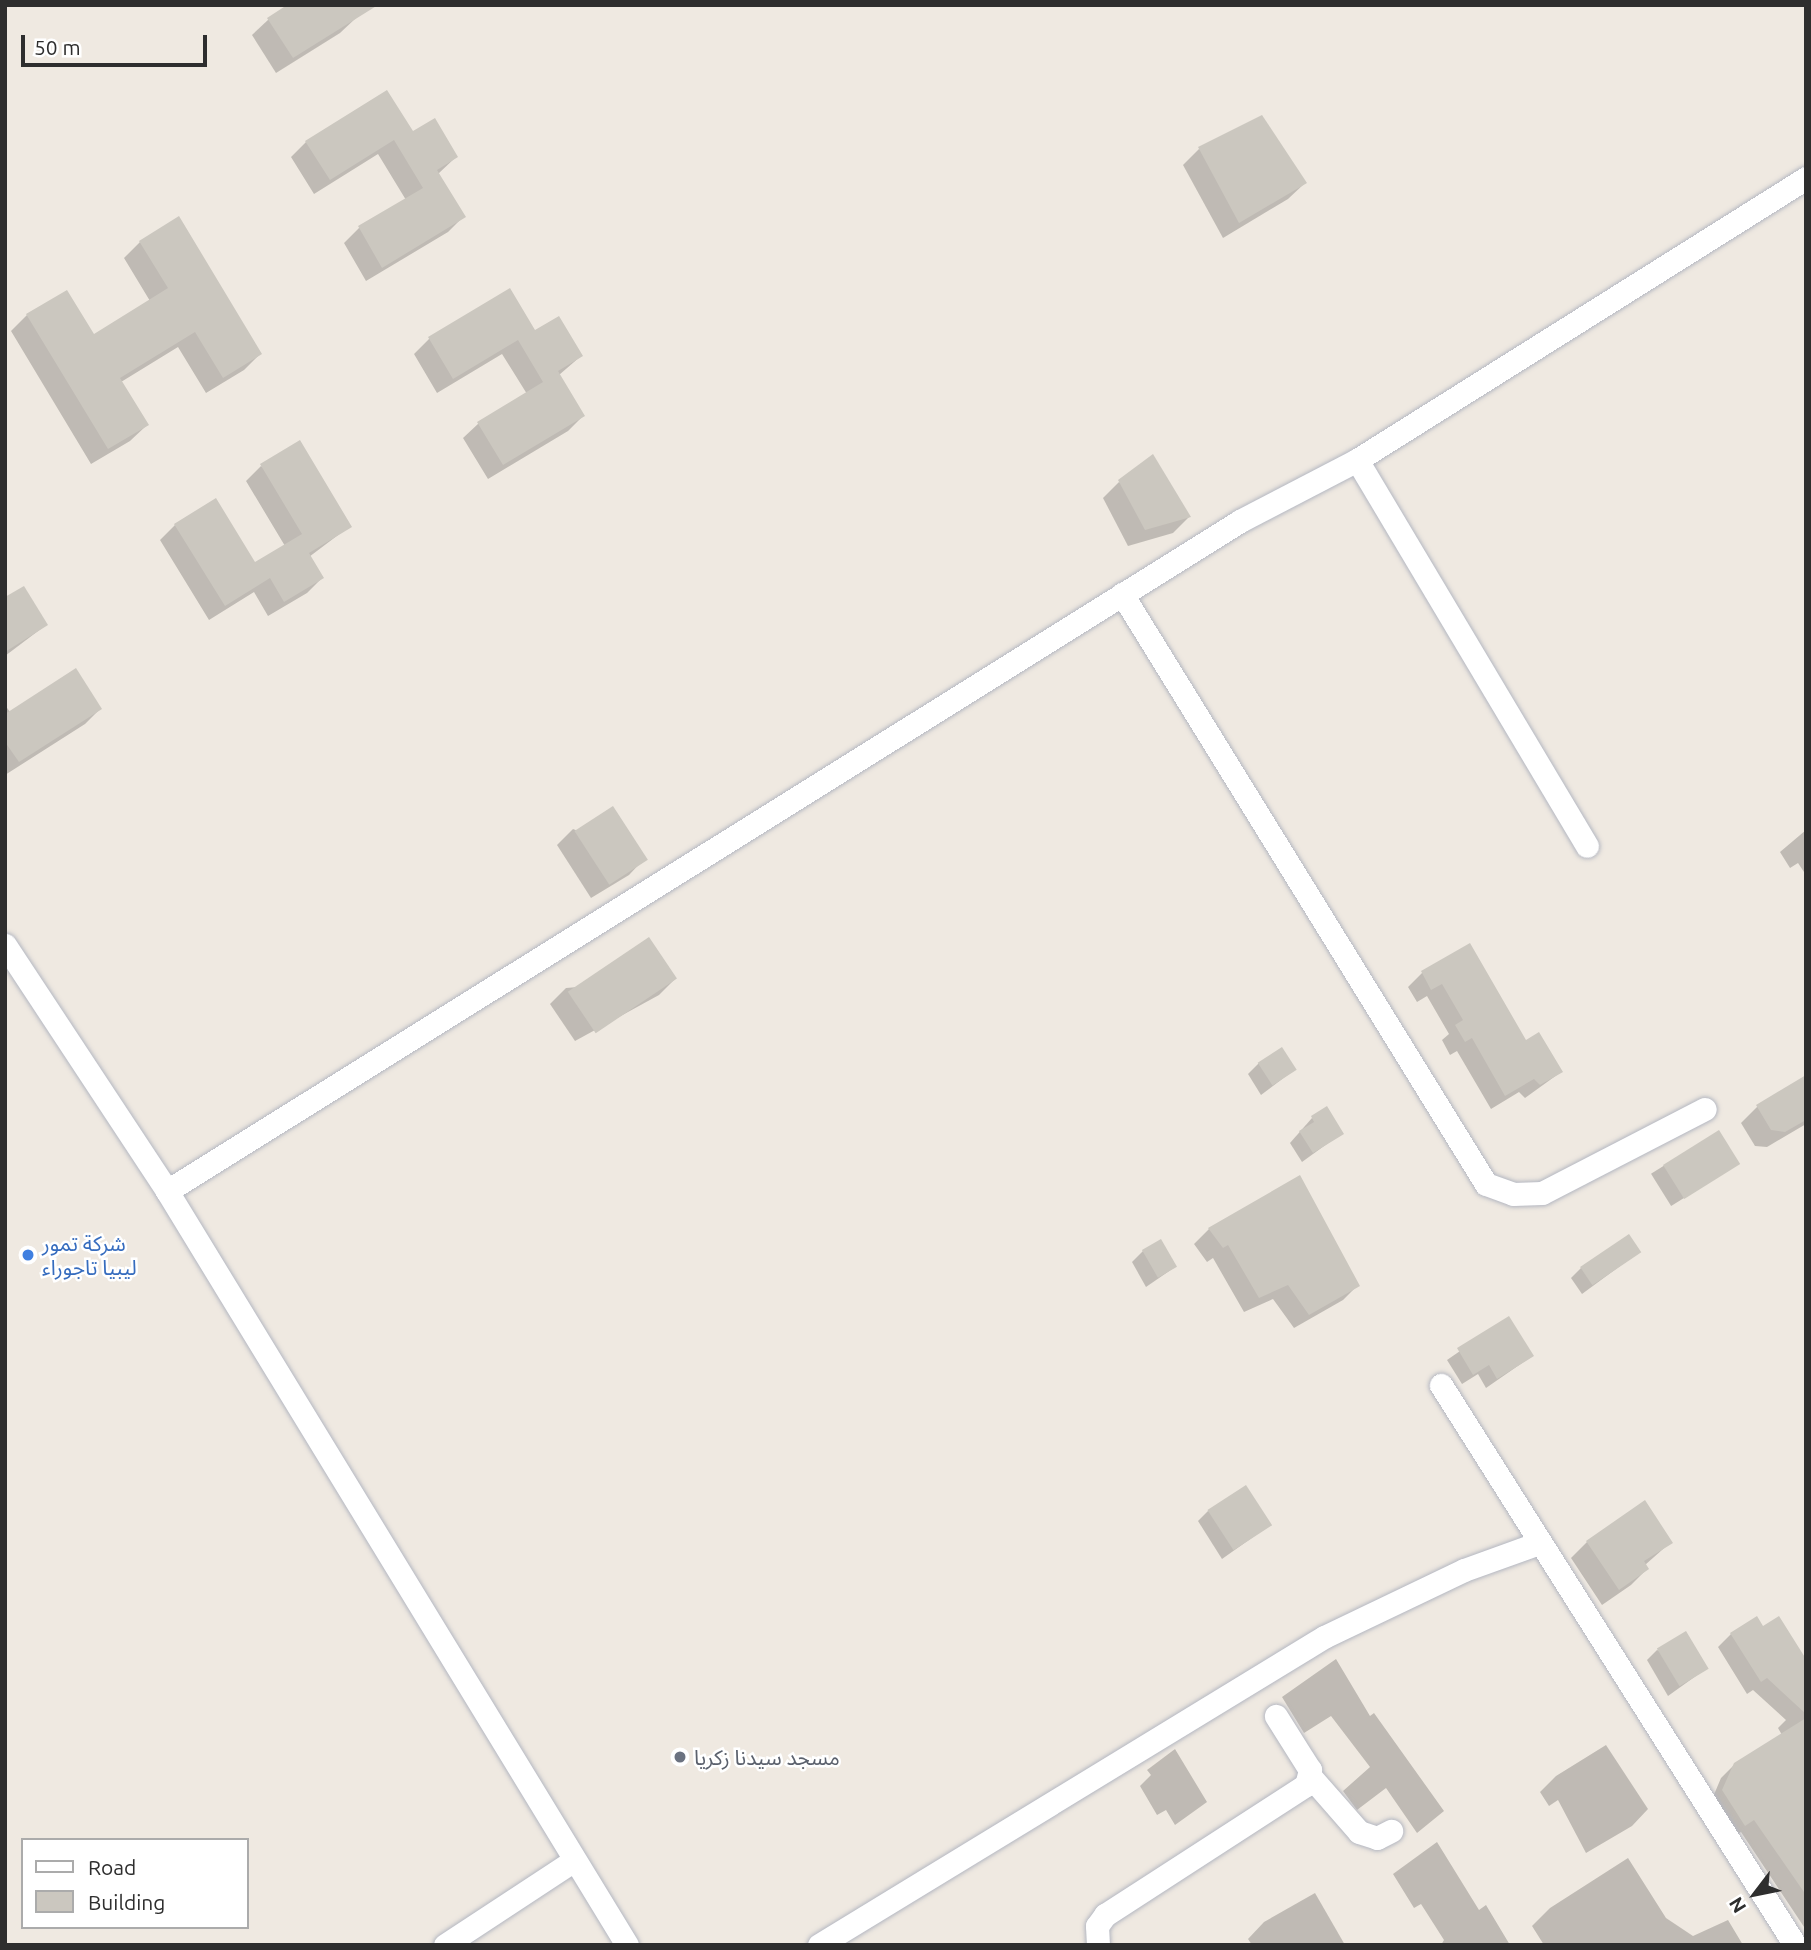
<!DOCTYPE html>
<meta charset="utf-8">
<style>
body{margin:0}
#map{position:relative;width:1811px;height:1950px;overflow:hidden;background:#efe9e1;font-family:Ubuntu,"Noto Sans Arabic",sans-serif}
div>[style]{position:absolute}
.shadow>*{inset:0;background:#0003;transform-origin:0 0}
.building>*{inset:0;background:#cbc7bf;transform-origin:0 0}
.roads{filter:drop-shadow(0 0 2px #b4b7c1) drop-shadow(0 0 2px #b4b7c1)}
.street>*{height:23px;margin:-11.5px;padding:0 11.5px;transform-origin:11.5px;border-radius:11.5px;background:#fff}
.dots>*{width:19px;height:19px;translate:-50% -50%;box-sizing:border-box;border:4px solid #fff;border-radius:50%}
span{translate:-50% -50%;white-space:nowrap;text-align:center;line-height:1.15;-webkit-text-stroke:5px #fff;paint-order:stroke}
.shop-label{font-size:21px;color:#366cbe}
.left{translate:0 -50%;text-align:left}
.worship-label{font-size:21px;color:#5b616d}
.frame{position:absolute;inset:0;border:7px solid #2e2e2e;pointer-events:none}
.legend{position:absolute;left:21px;top:1838px;width:228px;height:91px;box-sizing:border-box;background:#fff;border:2px solid #ababab;margin:0;padding:9px 12px;list-style:none;font-size:21px;color:#2e2e2e}
.legend li{display:flex;align-items:center;gap:14px;height:35px}
.legend b{width:35px;border:2px solid #ababab}
.north{position:absolute;left:1720px;top:1859px;width:70px;height:70px;-webkit-text-stroke:5px #fff;paint-order:stroke;rotate:238deg;font-size:19px;font-weight:700;line-height:28px;text-align:center;color:#2e2e2e}
.north::after{content:'';display:block;margin:auto;width:24px;height:32px;background:#2e2e2e;clip-path:polygon(50% 0,100% 100%,50% 72%,0 100%)}
.scale{position:absolute;left:21px;top:35px;width:186px;height:32px;box-sizing:border-box;border:4px solid #2e2e2e;border-top:0;padding-left:9px;font-size:21px;line-height:24px;white-space:nowrap;color:#2e2e2e;-webkit-text-stroke:5px #fff;paint-order:stroke}
</style>
<div id="map">
<div class="shadow">
<div style="clip-path:polygon(357px 17px,340px 33px,276px 73px,252px 35px,269px 19px)"></div>
<div style="clip-path:polygon(412px 134px,456px 157px,438px 174px,463px 217px,448px 232px,366px 281px,344px 243px,359px 228px,406px 200px,378px 154px,314px 194px,291px 157px,306px 142px)"></div>
<div style="clip-path:polygon(1199px 149px,1305px 183px,1288px 199px,1223px 238px,1183px 165px)"></div>
<div style="clip-path:polygon(140px 242px,260px 354px,244px 370px,206px 393px,178px 347px,121px 382px,147px 425px,130px 441px,91px 464px,11px 331px,27px 315px,93px 337px,150px 301px,124px 258px)"></div>
<div style="clip-path:polygon(535px 333px,581px 356px,559px 375px,583px 416px,568px 431px,488px 479px,463px 438px,479px 423px,527px 394px,502px 354px,437px 393px,414px 354px,429px 339px)"></div>
<div style="clip-path:polygon(261px 466px,350px 526px,309px 557px,322px 578px,307px 593px,268px 616px,254px 592px,209px 620px,160px 540px,175px 525px,254px 564px,285px 546px,246px 481px)"></div>
<div style="clip-path:polygon(1119px 482px,1189px 517px,1173px 533px,1128px 546px,1103px 498px)"></div>
<div style="clip-path:polygon(5px 599px,46px 625px,5px 656px)"></div>
<div style="clip-path:polygon(5px 705px,10px 712px,100px 709px,85px 724px,5px 775px)"></div>
<div style="clip-path:polygon(573px 829px,645px 858px,629px 875px,591px 898px,557px 845px)"></div>
<div style="clip-path:polygon(1806px 830px,1806px 875px,1798px 863px,1790px 868px,1780px 852px)"></div>
<div style="clip-path:polygon(1470px 945px,1526px 1042px,1561px 1072px,1525px 1098px,1519px 1092px,1491px 1109px,1457px 1051px,1450px 1055px,1442px 1040px,1449px 1034px,1427px 996px,1417px 1002px,1408px 987px,1422px 973px)"></div>
<div style="clip-path:polygon(675px 979px,659px 995px,575px 1041px,550px 1004px,566px 988px)"></div>
<div style="clip-path:polygon(1259px 1063px,1294px 1070px,1261px 1095px,1248px 1074px)"></div>
<div style="clip-path:polygon(1806px 1077px,1806px 1124px,1767px 1147px,1755px 1146px,1741px 1123px,1757px 1107px)"></div>
<div style="clip-path:polygon(1312px 1118px,1342px 1133px,1302px 1162px,1290px 1143px)"></div>
<div style="left:1718px;top:1132px;width:38px;height:79px;rotate:58deg"></div>
<div style="clip-path:polygon(1299px 1178px,1358px 1285px,1343px 1300px,1294px 1328px,1273px 1299px,1244px 1312px,1213px 1258px,1207px 1262px,1194px 1244px,1209px 1229px)"></div>
<div style="clip-path:polygon(1143px 1251px,1175px 1267px,1146px 1287px,1132px 1262px)"></div>
<div style="clip-path:polygon(1639px 1252px,1582px 1294px,1571px 1278px,1582px 1267px)"></div>
<div style="clip-path:polygon(1508px 1318px,1532px 1356px,1486px 1388px,1478px 1374px,1462px 1384px,1447px 1360px)"></div>
<div style="clip-path:polygon(1208px 1511px,1270px 1525px,1222px 1559px,1198px 1521px)"></div>
<div style="clip-path:polygon(1587px 1542px,1671px 1542px,1645px 1565px,1647px 1569px,1631px 1585px,1602px 1605px,1571px 1558px)"></div>
<div style="clip-path:polygon(1763px 1628px,1806px 1662px,1806px 1930px,1741px 1832px,1731px 1838px,1710px 1804px,1721px 1778px,1735px 1764px,1782px 1735px,1778px 1728px,1786px 1720px,1753px 1690px,1747px 1694px,1718px 1647px,1731px 1634px)"></div>
<div style="clip-path:polygon(1657px 1650px,1707px 1668px,1668px 1696px,1647px 1660px)"></div>
<div style="clip-path:polygon(1336px 1659px,1370px 1716px,1374px 1713px,1444px 1811px,1417px 1833px,1386px 1788px,1357px 1810px,1343px 1791px,1370px 1767px,1331px 1716px,1304px 1733px,1282px 1697px)"></div>
<div style="clip-path:polygon(1606px 1745px,1648px 1809px,1632px 1826px,1586px 1853px,1558px 1800px,1549px 1806px,1540px 1792px,1556px 1776px)"></div>
<div style="clip-path:polygon(1175px 1749px,1207px 1802px,1175px 1825px,1166px 1810px,1157px 1815px,1140px 1786px,1151px 1775px,1147px 1770px)"></div>
<div style="clip-path:polygon(1437px 1842px,1479px 1910px,1486px 1905px,1510px 1945px,1441px 1945px,1444px 1940px,1421px 1904px,1414px 1908px,1393px 1874px)"></div>
<div style="clip-path:polygon(1628px 1858px,1666px 1918px,1693px 1936px,1728px 1920px,1743px 1945px,1544px 1945px,1532px 1926px,1550px 1908px)"></div>
<div style="clip-path:polygon(1315px 1893px,1345px 1945px,1252px 1945px,1248px 1939px,1264px 1922px)"></div>
</div>
<div class="building">
<div style="clip-path:polygon(287px 5px,378px 5px,293px 58px,267px 18px)"></div>
<div style="clip-path:polygon(387px 90px,413px 131px,435px 118px,458px 157px,437px 170px,466px 217px,382px 268px,358px 226px,423px 188px,394px 140px,330px 180px,305px 141px)"></div>
<div style="clip-path:polygon(1262px 115px,1307px 183px,1239px 223px,1198px 147px)"></div>
<div style="clip-path:polygon(179px 216px,262px 354px,223px 378px,195px 332px,120px 378px,149px 425px,108px 449px,26px 314px,67px 290px,94px 334px,168px 288px,139px 241px)"></div>
<div style="clip-path:polygon(510px 288px,535px 330px,559px 316px,583px 356px,558px 371px,585px 416px,503px 465px,477px 422px,543px 382px,518px 340px,453px 379px,428px 337px)"></div>
<div style="clip-path:polygon(300px 440px,352px 527px,309px 553px,324px 578px,284px 602px,270px 578px,225px 606px,174px 524px,216px 498px,255px 562px,302px 534px,260px 464px)"></div>
<div style="clip-path:polygon(1153px 454px,1191px 517px,1145px 530px,1118px 480px)"></div>
<div style="clip-path:polygon(24px 586px,48px 625px,5px 652px,5px 597px)"></div>
<div style="clip-path:polygon(76px 668px,102px 709px,19px 762px,5px 742px,5px 714px)"></div>
<div style="left:613px;top:806px;width:64px;height:46px;rotate:57deg"></div>
<div style="left:649px;top:937px;width:50px;height:98px;rotate:56deg"></div>
<div style="clip-path:polygon(1470px 943px,1526px 1040px,1539px 1032px,1563px 1072px,1540px 1085px,1534px 1079px,1505px 1096px,1472px 1038px,1465px 1042px,1455px 1025px,1463px 1020px,1442px 984px,1431px 990px,1421px 971px)"></div>
<div style="left:1282px;top:1047px;width:27px;height:29px;rotate:57deg"></div>
<div style="clip-path:polygon(1806px 1075px,1806px 1120px,1785px 1132px,1771px 1130px,1756px 1105px)"></div>
<div style="clip-path:polygon(1327px 1106px,1344px 1134px,1313px 1153px,1299px 1131px,1314px 1122px,1311px 1116px)"></div>
<div style="left:1719px;top:1130px;width:40px;height:66px;rotate:58deg"></div>
<div style="clip-path:polygon(1300px 1175px,1360px 1286px,1309px 1315px,1288px 1285px,1259px 1298px,1228px 1245px,1223px 1248px,1208px 1228px)"></div>
<div style="left:1629px;top:1234px;width:22px;height:59px;rotate:56deg"></div>
<div style="left:1161px;top:1239px;width:32px;height:22px;rotate:60deg"></div>
<div style="clip-path:polygon(1509px 1316px,1534px 1356px,1497px 1379px,1489px 1365px,1473px 1375px,1457px 1348px)"></div>
<div style="left:1246px;top:1485px;width:48px;height:46px;rotate:57deg"></div>
<div style="clip-path:polygon(1645px 1500px,1673px 1543px,1644px 1561px,1649px 1569px,1619px 1590px,1586px 1541px)"></div>
<div style="clip-path:polygon(1757px 1616px,1763px 1626px,1779px 1616px,1806px 1659px,1806px 1714px,1767px 1678px,1761px 1682px,1730px 1633px)"></div>
<div style="left:1686px;top:1631px;width:44px;height:34px;rotate:59deg"></div>
<div style="clip-path:polygon(1806px 1718px,1806px 1895px,1754px 1820px,1745px 1826px,1722px 1790px,1734px 1763px)"></div>
</div>
<div class="roads">
<div class="street">
<div style="left:1357px;top:460px;width:449px;rotate:59.2deg"></div>
<div style="left:1122px;top:594px;width:693px;rotate:58.33deg"></div>
<div style="left:1486px;top:1184px;width:29px;rotate:20deg"></div>
<div style="left:1513px;top:1194px;width:29px;rotate:-2deg"></div>
<div style="left:1542px;top:1193px;width:183px;rotate:-27.3deg"></div>
<div style="left:5px;top:945px;width:295px;rotate:56.6deg"></div>
<div style="left:167px;top:1191px;width:883px;rotate:58.61deg"></div>
<div style="left:167px;top:1191px;width:1265px;rotate:-31.98deg"></div>
<div style="left:1240px;top:521px;width:132px;rotate:-27.5deg"></div>
<div style="left:1357px;top:460px;width:530px;rotate:-32.13deg"></div>
<div style="left:1441px;top:1385px;width:663px;rotate:57.7deg"></div>
<div style="left:1310px;top:1776px;width:74px;rotate:48.8deg"></div>
<div style="left:1359px;top:1832px;width:19px;rotate:18deg"></div>
<div style="left:1377px;top:1838px;width:16px;rotate:-27deg"></div>
<div style="left:445px;top:1945px;width:153px;rotate:-33.3deg"></div>
<div style="left:819px;top:1945px;width:592px;rotate:-31.38deg"></div>
<div style="left:1324px;top:1637px;width:155px;rotate:-25.6deg"></div>
<div style="left:1464px;top:1570px;width:80px;rotate:-19.8deg"></div>
<div style="left:1098px;top:1945px;width:19px;rotate:-93deg"></div>
<div style="left:1097px;top:1926px;width:14px;rotate:-54deg"></div>
<div style="left:1105px;top:1915px;width:239px;rotate:-32.9deg"></div>
<div style="left:1306px;top:1785px;width:16px;rotate:-75deg"></div>
<div style="left:1310px;top:1770px;width:64px;rotate:-122.2deg"></div>
</div>
</div>
<div class="dots">
<div style="left:28px;top:1255px;background:#3f7fe0"></div>
<div style="left:680px;top:1757px;background:#6b7280"></div>
</div>
<div class="shop-label">
<span class="left" style="left:42px;top:1255px">شركة تمور<br>ليبيا تاجوراء</span>
</div>
<div class="worship-label">
<span class="left" style="left:694px;top:1757px">مسجد سيدنا زكريا</span>
</div>
<div class="frame"></div>
<ul class="legend">
<li><b style="height:9px;background:#fff"></b>Road</li>
<li><b style="height:19px;background:#cbc7bf"></b>Building</li>
</ul>
<div class="north">N</div>
<div class="scale">50 m</div>
</div>
